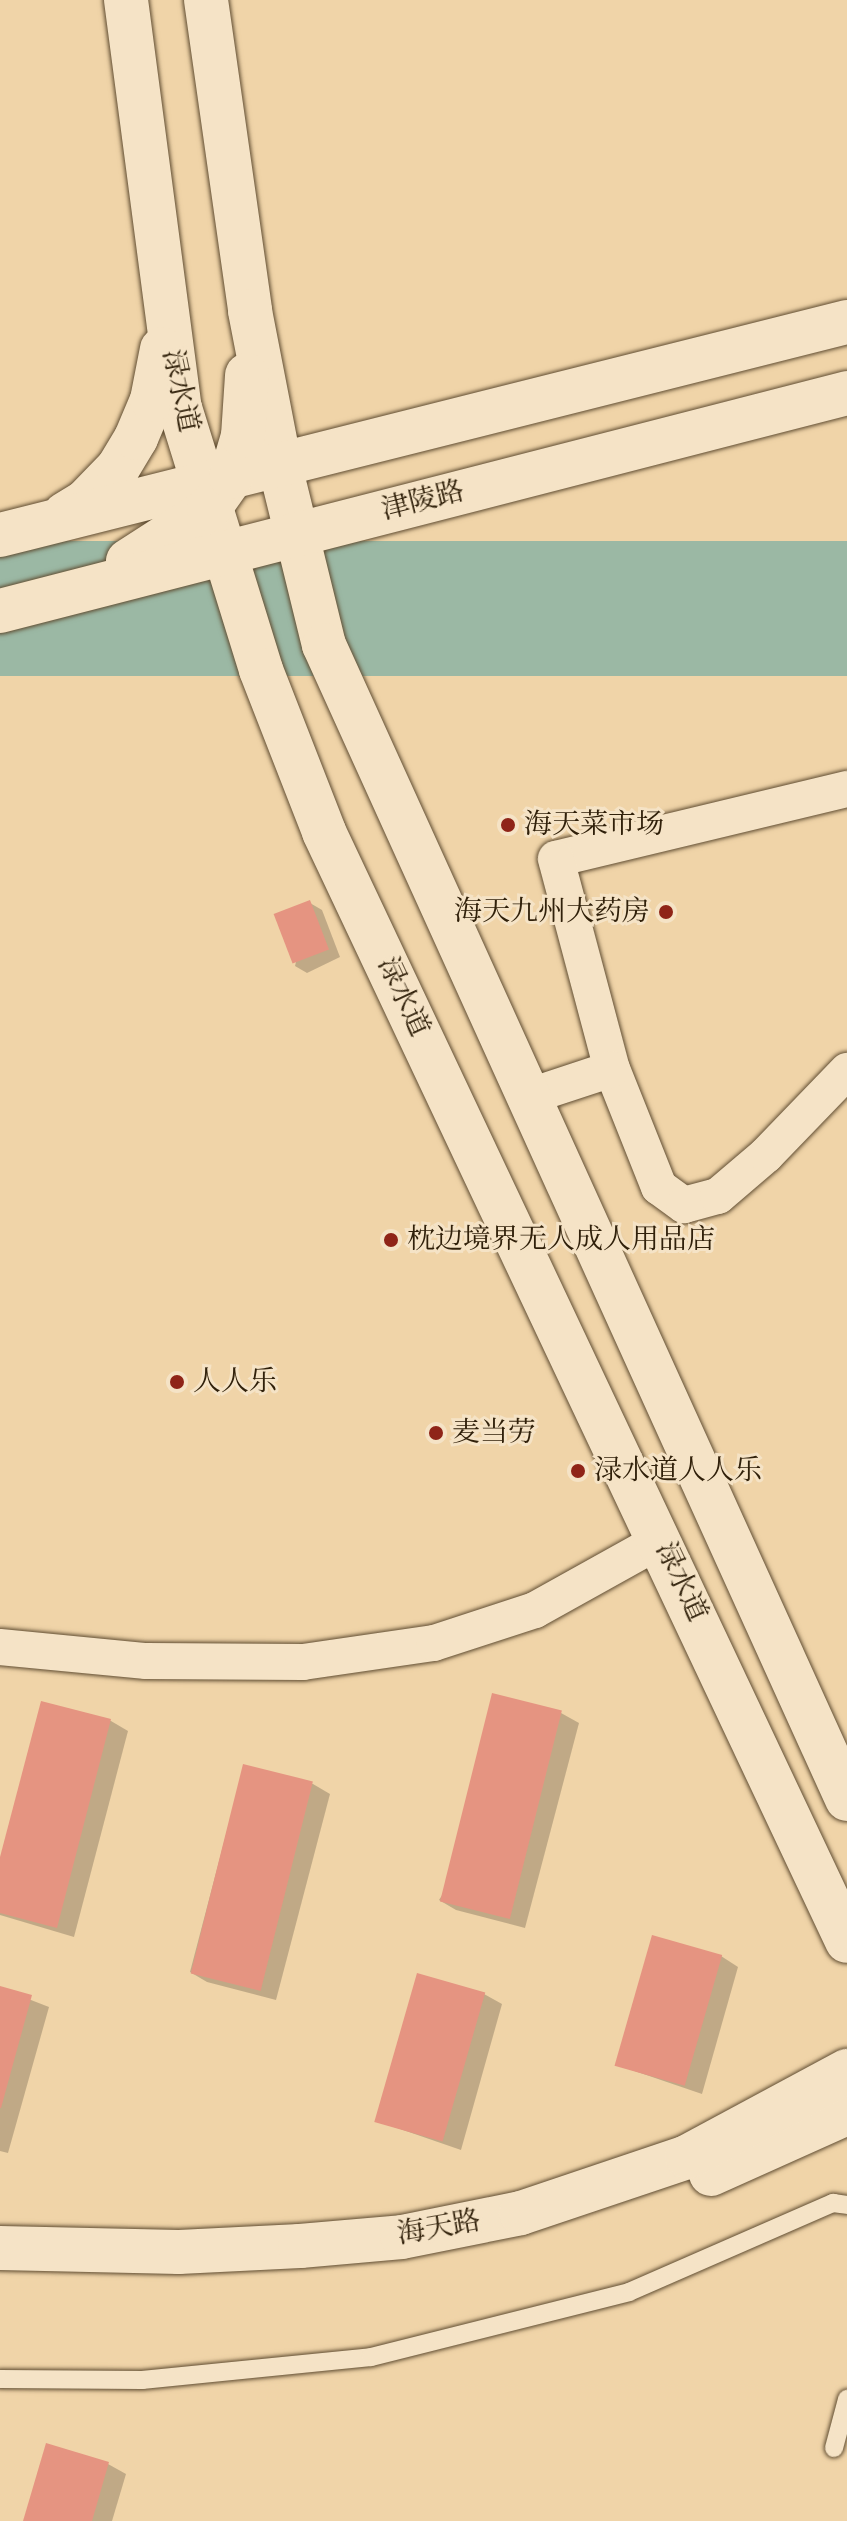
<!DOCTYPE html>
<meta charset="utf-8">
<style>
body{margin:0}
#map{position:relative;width:847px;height:2521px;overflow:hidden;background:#f0d4a8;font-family:"Libre Bodoni","Noto Serif SC",serif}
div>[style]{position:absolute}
.water>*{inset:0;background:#9bb8a4;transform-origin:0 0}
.shadow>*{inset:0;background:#0003}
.building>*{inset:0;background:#e59481;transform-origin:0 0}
.roads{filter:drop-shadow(0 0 2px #604d32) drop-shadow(0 0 2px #604d32)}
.lane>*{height:18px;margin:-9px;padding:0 9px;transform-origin:9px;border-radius:9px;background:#f5e3c6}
.street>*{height:36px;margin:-18px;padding:0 18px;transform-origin:18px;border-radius:18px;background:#f5e3c6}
.secondary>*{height:44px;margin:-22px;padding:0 22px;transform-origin:22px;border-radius:22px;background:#f5e3c6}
.dots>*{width:22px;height:22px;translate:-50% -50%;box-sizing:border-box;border:4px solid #f5e3c6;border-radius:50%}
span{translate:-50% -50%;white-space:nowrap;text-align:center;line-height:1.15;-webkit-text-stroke:6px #f5e3c6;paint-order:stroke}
.street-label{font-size:28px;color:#30200a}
.poi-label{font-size:28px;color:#30200a}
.left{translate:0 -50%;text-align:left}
.right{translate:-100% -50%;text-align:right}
</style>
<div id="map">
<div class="water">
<div style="left:847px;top:541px;width:135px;height:874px;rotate:90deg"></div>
</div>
<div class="shadow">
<div style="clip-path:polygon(310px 903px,322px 910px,340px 957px,307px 973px,295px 966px)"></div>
<div style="clip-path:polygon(42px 1703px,111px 1721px,128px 1731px,74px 1937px,0 1915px,0 1865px)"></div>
<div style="clip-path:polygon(561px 1713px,579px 1723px,525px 1928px,456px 1910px,439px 1900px)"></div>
<div style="clip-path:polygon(244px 1766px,313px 1784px,330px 1794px,276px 2000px,207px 1982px,190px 1972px)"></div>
<div style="clip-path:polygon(721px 1956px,738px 1967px,702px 2094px,617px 2065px)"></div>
<div style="clip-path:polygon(0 1988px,49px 2007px,8px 2153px,0 2151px)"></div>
<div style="clip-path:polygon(484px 1994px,502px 2004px,461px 2150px,377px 2121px)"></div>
<div style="clip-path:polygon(108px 2464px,126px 2474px,112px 2521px,25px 2521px)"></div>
</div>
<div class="building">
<div style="left:310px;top:900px;width:53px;height:39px;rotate:69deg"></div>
<div style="left:492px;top:1693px;width:72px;height:215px;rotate:14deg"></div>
<div style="clip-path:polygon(41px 1701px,111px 1719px,57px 1928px,0 1913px,0 1857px)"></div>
<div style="left:243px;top:1764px;width:72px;height:216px;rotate:14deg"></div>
<div style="left:652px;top:1935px;width:73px;height:136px;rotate:16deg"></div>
<div style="left:417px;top:1973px;width:71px;height:155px;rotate:16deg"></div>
<div style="clip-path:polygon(0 1986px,32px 1995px,1px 2108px,0 2108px)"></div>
<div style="clip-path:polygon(46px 2443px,109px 2462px,92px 2521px,23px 2521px)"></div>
</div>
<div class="roads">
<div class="lane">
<div style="left:0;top:2379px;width:142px;rotate:0.4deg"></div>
<div style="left:142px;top:2380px;width:230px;rotate:-5.7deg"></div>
<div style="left:371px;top:2357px;width:266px;rotate:-14.1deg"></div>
<div style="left:629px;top:2292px;width:223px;rotate:-23.6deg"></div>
<div style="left:833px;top:2203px;width:14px;rotate:8deg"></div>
<div style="left:834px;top:2448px;width:51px;rotate:-75.1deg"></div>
</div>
<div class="street">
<div style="left:847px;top:789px;width:299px;rotate:166.5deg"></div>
<div style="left:556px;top:859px;width:217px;rotate:75.1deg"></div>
<div style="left:612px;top:1069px;width:127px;rotate:68.3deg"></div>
<div style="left:659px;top:1187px;width:31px;rotate:36deg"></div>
<div style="left:684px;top:1205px;width:35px;rotate:-15deg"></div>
<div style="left:718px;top:1196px;width:63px;rotate:-40.5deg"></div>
<div style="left:766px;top:1155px;width:117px;rotate:-46deg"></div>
<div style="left:527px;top:1097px;width:89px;rotate:-18.2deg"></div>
<div style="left:0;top:1647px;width:147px;rotate:5.5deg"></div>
<div style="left:146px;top:1661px;width:157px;rotate:0.4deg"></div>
<div style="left:303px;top:1662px;width:132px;rotate:-8.3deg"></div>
<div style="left:434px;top:1643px;width:106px;rotate:-18.1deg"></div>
<div style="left:535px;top:1610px;width:144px;rotate:-29.1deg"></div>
</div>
<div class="secondary">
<div style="left:126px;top:0;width:412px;rotate:82.5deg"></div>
<div style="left:180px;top:408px;width:274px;rotate:72.8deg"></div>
<div style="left:261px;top:670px;width:174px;rotate:68.7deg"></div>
<div style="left:324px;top:832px;width:1226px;rotate:64.75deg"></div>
<div style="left:206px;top:0;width:314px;rotate:81.9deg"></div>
<div style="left:250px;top:311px;width:158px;rotate:79deg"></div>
<div style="left:280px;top:466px;width:184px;rotate:76.2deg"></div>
<div style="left:324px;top:645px;width:1267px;rotate:65.62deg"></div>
<div style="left:65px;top:514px;width:23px;rotate:-31deg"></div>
<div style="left:85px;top:502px;width:47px;rotate:-45.9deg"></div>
<div style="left:118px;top:468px;width:35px;rotate:-59deg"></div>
<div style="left:136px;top:438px;width:41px;rotate:-67.2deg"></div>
<div style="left:152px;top:400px;width:52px;rotate:-78.9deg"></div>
<div style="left:0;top:535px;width:873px;rotate:-14.12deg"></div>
<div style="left:128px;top:561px;width:96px;rotate:-32.7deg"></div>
<div style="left:209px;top:509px;width:39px;rotate:-55deg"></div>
<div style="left:231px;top:477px;width:43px;rotate:-73.7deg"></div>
<div style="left:243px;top:436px;width:61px;rotate:-86.2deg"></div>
<div style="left:0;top:611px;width:875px;rotate:-14.43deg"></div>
<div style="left:711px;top:2174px;width:149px;rotate:-24.2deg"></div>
<div style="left:0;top:2248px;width:179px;rotate:1.3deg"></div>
<div style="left:179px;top:2252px;width:121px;rotate:-2.8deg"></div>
<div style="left:300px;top:2246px;width:102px;rotate:-5deg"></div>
<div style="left:402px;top:2237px;width:121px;rotate:-11.4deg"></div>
<div style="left:521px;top:2213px;width:175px;rotate:-18.6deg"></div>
<div style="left:687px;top:2157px;width:182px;rotate:-28.3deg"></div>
</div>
</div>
<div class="dots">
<div style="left:508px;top:825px;background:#8f2418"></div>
<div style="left:666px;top:912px;background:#8f2418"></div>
<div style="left:391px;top:1240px;background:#8f2418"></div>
<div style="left:177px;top:1382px;background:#8f2418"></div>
<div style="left:436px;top:1433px;background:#8f2418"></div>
<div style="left:578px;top:1471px;background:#8f2418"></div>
</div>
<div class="street-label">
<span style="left:180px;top:391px;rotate:78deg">渌水道</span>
<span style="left:423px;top:501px;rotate:-14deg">津陵路</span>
<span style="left:403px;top:997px;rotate:65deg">渌水道</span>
<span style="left:681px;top:1582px;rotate:65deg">渌水道</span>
<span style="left:439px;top:2228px;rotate:-10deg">海天路</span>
</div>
<div class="poi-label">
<span class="left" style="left:524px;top:825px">海天菜市场</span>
<span class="right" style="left:650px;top:912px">海天九州大药房</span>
<span class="left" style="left:407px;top:1240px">枕边境界无人成人用品店</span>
<span class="left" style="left:193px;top:1382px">人人乐</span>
<span class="left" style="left:452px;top:1433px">麦当劳</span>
<span class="left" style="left:594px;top:1471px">渌水道人人乐</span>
</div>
</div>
